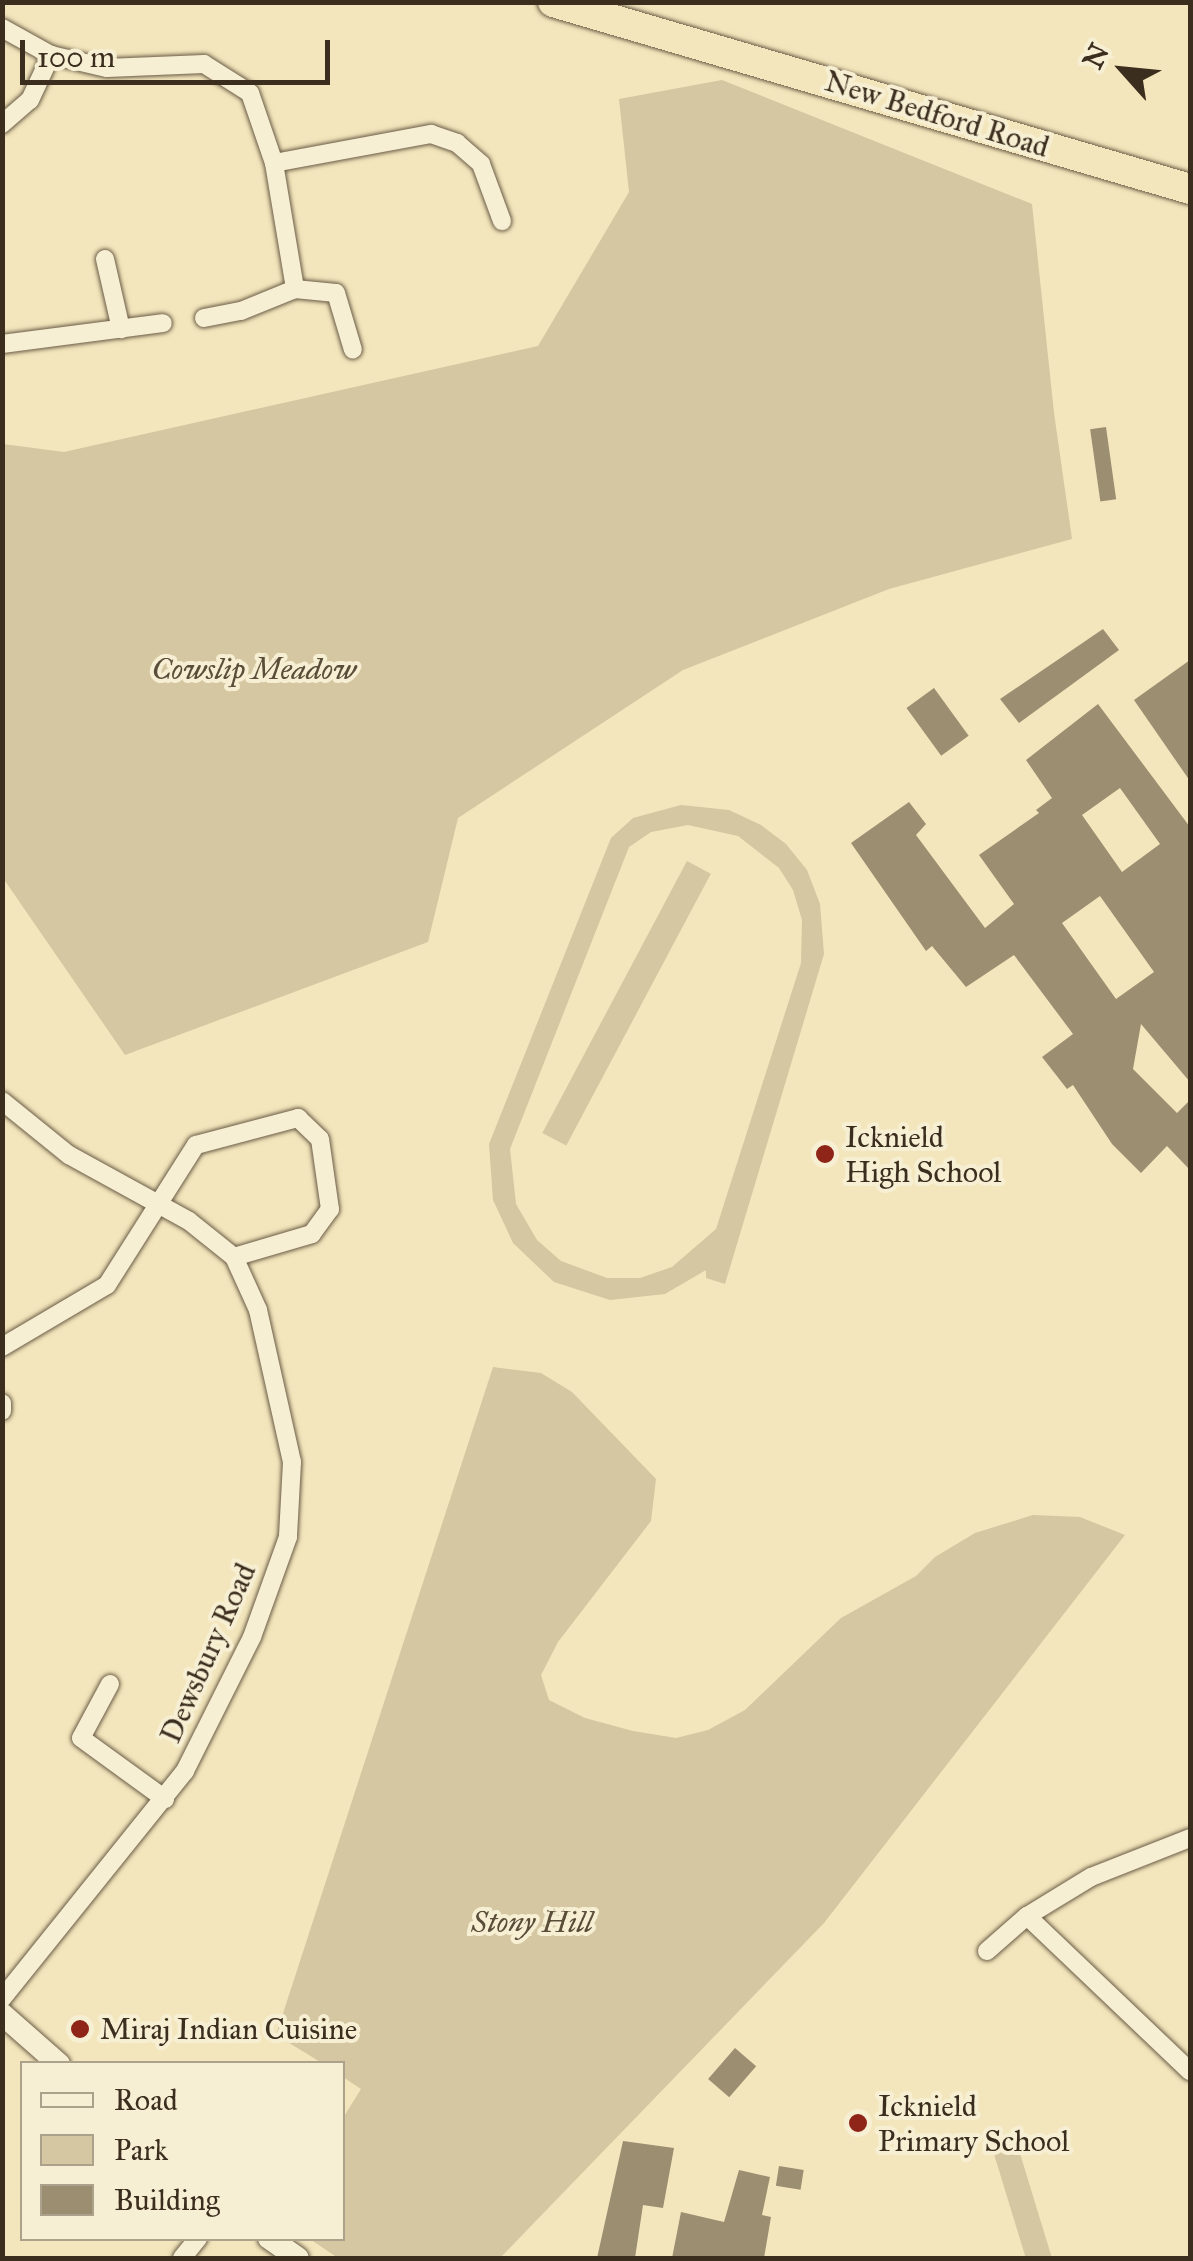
<!DOCTYPE html>
<style>
body{margin:0}
#map{position:relative;width:1193px;height:2261px;overflow:hidden;background:#f3e6bc;font-family:"IM FELL Great Primer",serif}
div>[style]{position:absolute}
.green>*{inset:0;background:#d4c7a1;transform-origin:0 0}
.building>*{inset:0;background:#9b8e71;transform-origin:0 0}
.roads{filter:drop-shadow(0 0 2px #6a5c46) drop-shadow(0 0 2px #6a5c46)}
.minor>*{height:18px;margin:-9px;padding:0 9px;transform-origin:9px;border-radius:9px;background:#f7efd3}
.tertiary>*{height:22px;margin:-11px;padding:0 11px;transform-origin:11px;border-radius:11px;background:#f7efd3}
.trunk>*{height:30px;margin:-15px;padding:0 15px;transform-origin:15px;border-radius:15px;background:#f3e6bc}
.dots>*{width:28px;height:28px;translate:-50% -50%;box-sizing:border-box;border:5px solid #f7efd3;border-radius:50%}
span{translate:-50% -50%;white-space:nowrap;text-align:center;line-height:1.15;-webkit-text-stroke:8px #f7efd3;paint-order:stroke}
.street-label{font-size:30px;color:#3c2e1f}
.park-label{font-size:30px;color:#5a4d39;font-style:italic}
.poi-label{font-size:30px;color:#3c2e1f}
.left{translate:0 -50%;text-align:left}
.frame{position:absolute;inset:0;border:5px solid #3c2e1f;pointer-events:none}
.legend{position:absolute;left:20px;top:2061px;width:325px;height:180px;box-sizing:border-box;background:#f7efd3;border:2px solid #aca28b;margin:0;padding:12px 18px;list-style:none;font-size:30px;color:#3c2e1f}
.legend li{display:flex;align-items:center;gap:20px;height:50px}
.legend b{width:50px;border:2px solid #aca28b}
.north{position:absolute;left:1073px;top:20px;width:100px;height:100px;-webkit-text-stroke:8px #f7efd3;paint-order:stroke;rotate:297deg;font-size:28px;font-weight:700;line-height:40px;text-align:center;color:#3c2e1f}
.north::after{content:'';display:block;margin:auto;width:35px;height:45px;background:#3c2e1f;clip-path:polygon(50% 0,100% 100%,50% 72%,0 100%)}
.scale{position:absolute;left:20px;top:40px;width:310px;height:45px;box-sizing:border-box;border:5px solid #3c2e1f;border-top:0;padding-left:12px;font-size:30px;line-height:35px;white-space:nowrap;color:#3c2e1f;-webkit-text-stroke:8px #f7efd3;paint-order:stroke}
</style>
<div id="map">
<div class="green">
<div style="clip-path:polygon(722px 80px,1032px 204px,1054px 413px,1072px 539px,889px 589px,683px 670px,458px 818px,428px 942px,125px 1055px,3px 878px,3px 444px,64px 452px,538px 346px,629px 192px,619px 99px)"></div>
<div style="clip-path:polygon(evenodd,681px 805px,729px 810px,761px 825px,786px 844px,807px 870px,820px 904px,824px 954px,725px 1284px,706px 1278px,706px 1270px,665px 1294px,610px 1300px,554px 1282px,513px 1243px,493px 1200px,489px 1144px,611px 838px,633px 818px,681px 805px,688px 825px,738px 836px,779px 868px,793px 890px,802px 920px,801px 963px,716px 1229px,672px 1267px,640px 1278px,607px 1278px,561px 1261px,537px 1240px,516px 1204px,510px 1149px,629px 847px,651px 832px,688px 825px)"></div>
<div style="left:687px;top:861px;width:27px;height:308px;rotate:28deg"></div>
<div style="clip-path:polygon(493px 1367px,541px 1373px,572px 1392px,656px 1479px,651px 1521px,558px 1642px,541px 1675px,549px 1700px,585px 1718px,633px 1731px,676px 1738px,708px 1730px,745px 1710px,841px 1618px,916px 1576px,935px 1557px,975px 1533px,1033px 1515px,1080px 1517px,1125px 1535px,824px 1923px,500px 2258px,338px 2258px,310px 2239px,342px 2238px,343px 2118px,361px 2089px,343px 2077px,342px 2064px,322px 2063px,276px 2035px)"></div>
<div style="left:1014px;top:2134px;width:129px;height:25px;rotate:73deg"></div>
</div>
<div class="building">
<div style="left:1106px;top:427px;width:73px;height:16px;rotate:82deg"></div>
<div style="clip-path:polygon(1103px 629px,1119px 650px,1019px 723px,1000px 699px)"></div>
<div style="clip-path:polygon(1190px 660px,1190px 781px,1134px 700px)"></div>
<div style="left:934px;top:688px;width:59px;height:34px;rotate:54deg"></div>
<div style="clip-path:polygon(evenodd,1098px 704px,1190px 827px,1190px 1082px,1141px 1024px,1133px 1069px,1177px 1113px,1190px 1100px,1190px 1170px,1167px 1146px,1141px 1173px,1112px 1144px,1073px 1085px,1067px 1089px,1042px 1057px,1073px 1034px,1014px 955px,966px 987px,932px 946px,926px 951px,851px 843px,909px 802px,926px 824px,916px 835px,985px 928px,1014px 904px,979px 855px,1039px 813px,1036px 810px,1052px 798px,1026px 760px,1098px 704px,1120px 788px,1160px 844px,1122px 872px,1082px 815px,1120px 788px,1098px 704px,1100px 896px,1154px 972px,1116px 999px,1062px 923px,1100px 896px)"></div>
<div style="left:735px;top:2048px;width:28px;height:41px;rotate:41deg"></div>
<div style="clip-path:polygon(623px 2141px,674px 2148px,663px 2208px,643px 2205px,635px 2258px,597px 2258px)"></div>
<div style="left:779px;top:2166px;width:25px;height:20px;rotate:9deg"></div>
<div style="clip-path:polygon(739px 2170px,770px 2177px,762px 2215px,771px 2217px,764px 2258px,672px 2258px,681px 2212px,724px 2222px)"></div>
</div>
<div class="roads">
<div class="minor">
<div style="left:2px;top:28px;width:56px;rotate:28.9deg"></div>
<div style="left:51px;top:55px;width:57px;rotate:13.1deg"></div>
<div style="left:107px;top:68px;width:97px;rotate:-2.4deg"></div>
<div style="left:204px;top:64px;width:54px;rotate:32.2deg"></div>
<div style="left:250px;top:93px;width:74px;rotate:71.1deg"></div>
<div style="left:274px;top:163px;width:128px;rotate:80.5deg"></div>
<div style="left:295px;top:289px;width:41px;rotate:5.6deg"></div>
<div style="left:336px;top:293px;width:59px;rotate:73.4deg"></div>
<div style="left:2px;top:124px;width:37px;rotate:-41deg"></div>
<div style="left:30px;top:100px;width:50px;rotate:-65deg"></div>
<div style="left:274px;top:163px;width:160px;rotate:-10.5deg"></div>
<div style="left:431px;top:134px;width:28px;rotate:19deg"></div>
<div style="left:457px;top:143px;width:32px;rotate:41deg"></div>
<div style="left:481px;top:164px;width:61px;rotate:69.8deg"></div>
<div style="left:105px;top:259px;width:72px;rotate:77.1deg"></div>
<div style="left:204px;top:318px;width:38px;rotate:-11deg"></div>
<div style="left:241px;top:311px;width:58px;rotate:-22.2deg"></div>
<div style="left:2px;top:344px;width:162px;rotate:-7.4deg"></div>
<div style="left:2px;top:1101px;width:86px;rotate:38.9deg"></div>
<div style="left:69px;top:1155px;width:137px;rotate:28.8deg"></div>
<div style="left:189px;top:1221px;width:58px;rotate:38.7deg"></div>
<div style="left:234px;top:1257px;width:58px;rotate:65.6deg"></div>
<div style="left:258px;top:1310px;width:156px;rotate:77.4deg"></div>
<div style="left:292px;top:1462px;width:75px;rotate:93.1deg"></div>
<div style="left:288px;top:1537px;width:106px;rotate:109.8deg"></div>
<div style="left:252px;top:1637px;width:150px;rotate:116.6deg"></div>
<div style="left:185px;top:1771px;width:292px;rotate:128.8deg"></div>
<div style="left:2px;top:1347px;width:122px;rotate:-30.6deg"></div>
<div style="left:107px;top:1285px;width:166px;rotate:-57.6deg"></div>
<div style="left:196px;top:1145px;width:106px;rotate:-14.8deg"></div>
<div style="left:298px;top:1118px;width:30px;rotate:44deg"></div>
<div style="left:320px;top:1139px;width:71px;rotate:81.9deg"></div>
<div style="left:330px;top:1209px;width:31px;rotate:126deg"></div>
<div style="left:312px;top:1234px;width:81px;rotate:163.6deg"></div>
<div style="left:2px;top:1403px;width:8px;rotate:90deg"></div>
<div style="left:110px;top:1684px;width:61px;rotate:118.2deg"></div>
<div style="left:81px;top:1738px;width:104px;rotate:36deg"></div>
<div style="left:1190px;top:1838px;width:106px;rotate:158.5deg"></div>
<div style="left:1091px;top:1877px;width:75px;rotate:148.6deg"></div>
<div style="left:1027px;top:1916px;width:225px;rotate:43.6deg"></div>
<div style="left:987px;top:1951px;width:53px;rotate:-41.2deg"></div>
<div style="left:182px;top:2258px;width:26px;rotate:-51deg"></div>
</div>
<div class="tertiary">
<div style="left:2px;top:2014px;width:76px;rotate:41.3deg"></div>
<div style="left:269px;top:2238px;width:35px;rotate:35deg"></div>
</div>
<div class="trunk">
<div style="left:553px;top:2px;width:664px;rotate:16.36deg"></div>
</div>
</div>
<div class="dots">
<div style="left:825px;top:1154px;background:#8f2418"></div>
<div style="left:80px;top:2029px;background:#8f2418"></div>
<div style="left:858px;top:2123px;background:#8f2418"></div>
</div>
<div class="street-label">
<span style="left:937px;top:114px;rotate:17deg">New Bedford Road</span>
<span style="left:208px;top:1653px;rotate:-66deg">Dewsbury Road</span>
</div>
<div class="park-label">
<span style="left:254px;top:669px">Cowslip Meadow</span>
<span style="left:532px;top:1922px">Stony Hill</span>
</div>
<div class="poi-label">
<span class="left" style="left:845px;top:1154px">Icknield<br>High School</span>
<span class="left" style="left:100px;top:2029px">Miraj Indian Cuisine</span>
<span class="left" style="left:878px;top:2123px">Icknield<br>Primary School</span>
</div>
<div class="frame"></div>
<ul class="legend">
<li><b style="height:12px;background:#f7efd3"></b>Road</li>
<li><b style="height:28px;background:#d4c7a1"></b>Park</li>
<li><b style="height:28px;background:#9b8e71"></b>Building</li>
</ul>
<div class="north">N</div>
<div class="scale">100 m</div>
</div>
